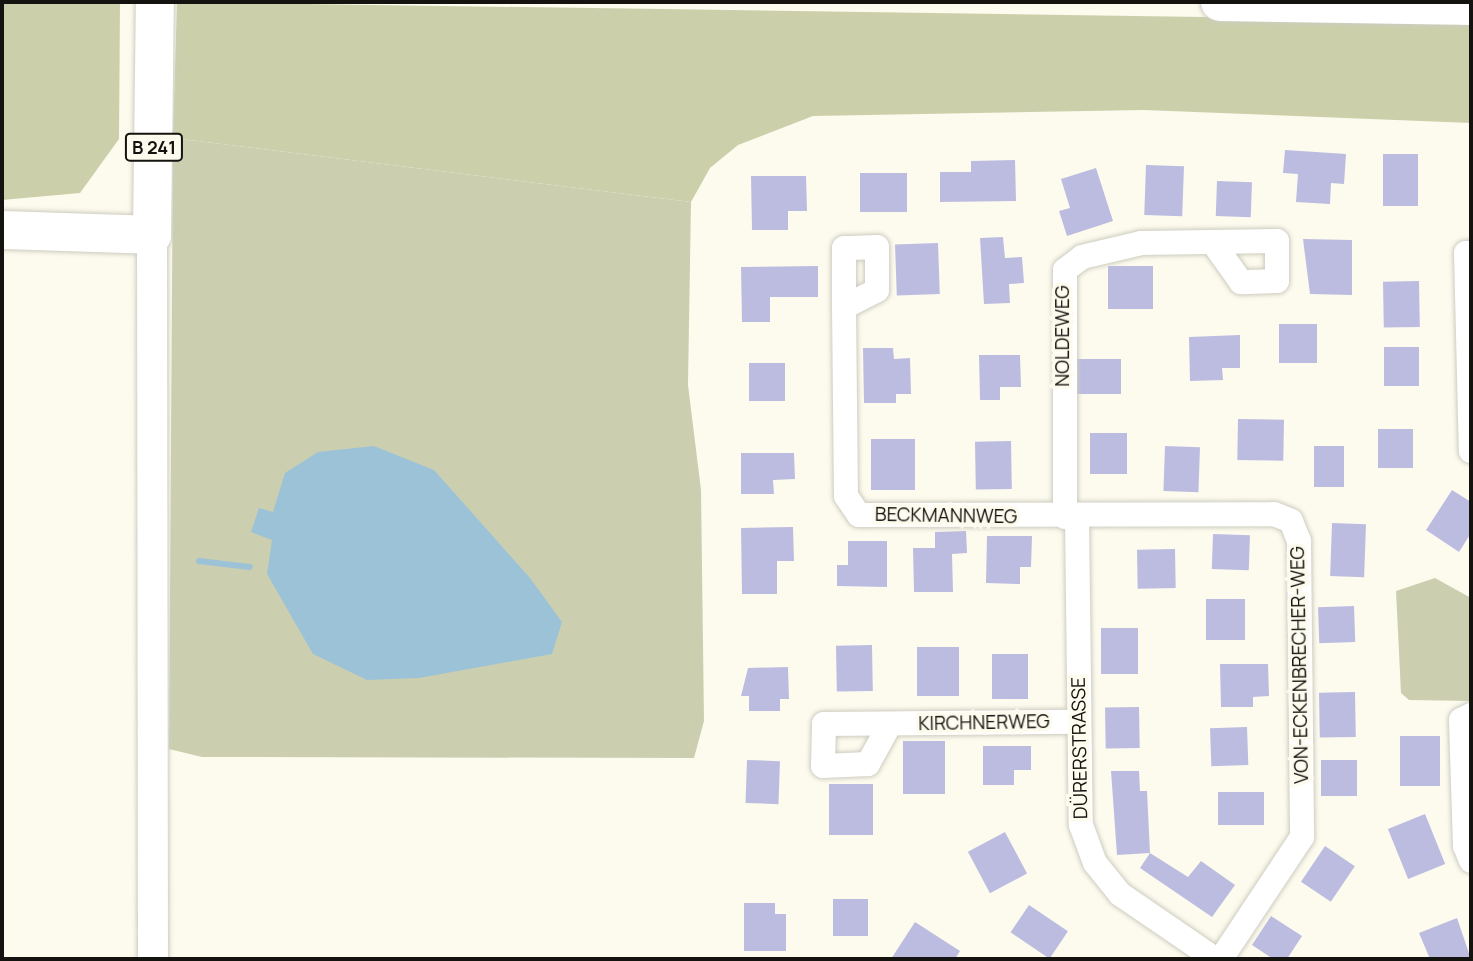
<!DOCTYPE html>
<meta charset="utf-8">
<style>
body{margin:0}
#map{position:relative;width:1473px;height:961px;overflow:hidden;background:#fdfbee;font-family:Manrope,sans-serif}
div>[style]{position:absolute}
.green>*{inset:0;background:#cbcfb0}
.forest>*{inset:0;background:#cbd0ab}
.water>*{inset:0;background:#9bc2d6}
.stream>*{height:6px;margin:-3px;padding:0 3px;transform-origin:3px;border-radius:3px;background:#9bc2d6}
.building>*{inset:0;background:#bcbce0;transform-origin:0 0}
.roads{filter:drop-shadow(0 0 2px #cdccc0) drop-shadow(0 0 2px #cdccc0)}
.minor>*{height:24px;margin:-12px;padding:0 12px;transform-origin:12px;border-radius:12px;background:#fff}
.tertiary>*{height:30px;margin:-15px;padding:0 15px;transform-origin:15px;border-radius:15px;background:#fff}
.primary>*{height:38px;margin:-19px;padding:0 19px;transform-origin:19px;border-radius:19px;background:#fff}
.trunk>*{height:38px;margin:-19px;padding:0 19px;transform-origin:19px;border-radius:19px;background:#fff}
span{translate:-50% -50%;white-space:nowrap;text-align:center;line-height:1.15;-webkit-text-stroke:7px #fdfbee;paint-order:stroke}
.shield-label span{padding:2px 5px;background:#fdfbee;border:2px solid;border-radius:5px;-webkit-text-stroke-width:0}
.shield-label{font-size:18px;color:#14130f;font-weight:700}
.street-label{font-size:19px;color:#14130f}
.frame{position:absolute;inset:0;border:4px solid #14130f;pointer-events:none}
</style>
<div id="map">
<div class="green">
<div style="clip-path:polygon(173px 138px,691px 202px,688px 385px,701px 490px,704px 721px,694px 758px,202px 757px,169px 749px)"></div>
<div style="clip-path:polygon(1435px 578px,1471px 598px,1471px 701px,1409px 700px,1401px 693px,1396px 591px)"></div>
</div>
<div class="forest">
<div style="clip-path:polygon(2px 2px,120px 2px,119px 139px,80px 193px,2px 200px)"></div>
<div style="clip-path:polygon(177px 2px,1471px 21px,1471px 123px,1144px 110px,813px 116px,738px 145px,710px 168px,691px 202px,173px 138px)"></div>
</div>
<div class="water">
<div style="clip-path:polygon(374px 446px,434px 470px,530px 578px,562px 622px,552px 654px,419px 678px,367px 680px,313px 654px,267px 574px,272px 540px,251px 532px,259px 508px,273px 512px,285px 473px,318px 452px)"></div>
</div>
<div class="stream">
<div style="left:199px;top:561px;width:51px;rotate:6.7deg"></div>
</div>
<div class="building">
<div style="clip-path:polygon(1285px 150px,1346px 154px,1344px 184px,1331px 183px,1330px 204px,1296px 202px,1298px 174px,1283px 173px)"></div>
<div style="left:1383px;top:154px;width:35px;height:52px"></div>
<div style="clip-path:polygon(1015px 160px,1016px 201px,940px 202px,940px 172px,971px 172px,971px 161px)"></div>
<div style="left:1146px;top:165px;width:38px;height:50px;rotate:2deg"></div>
<div style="clip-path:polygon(1096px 168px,1113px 221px,1067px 236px,1059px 211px,1070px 208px,1061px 179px)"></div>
<div style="left:860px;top:173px;width:47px;height:39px"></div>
<div style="clip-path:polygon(751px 176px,806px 176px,807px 211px,788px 211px,788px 230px,752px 230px)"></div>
<div style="left:1217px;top:181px;width:35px;height:35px;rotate:2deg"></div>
<div style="clip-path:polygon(1003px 237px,1005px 258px,1022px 257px,1024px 283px,1009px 284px,1010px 303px,984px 304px,980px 238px)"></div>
<div style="clip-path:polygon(1303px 239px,1352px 240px,1352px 295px,1310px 294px)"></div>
<div style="left:938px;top:243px;width:51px;height:43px;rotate:88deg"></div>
<div style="clip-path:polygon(818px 266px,818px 297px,770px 297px,770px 322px,742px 322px,741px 267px)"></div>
<div style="left:1108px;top:266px;width:45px;height:43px"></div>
<div style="left:1419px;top:281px;width:46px;height:36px;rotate:89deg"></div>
<div style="left:1279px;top:324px;width:38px;height:39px"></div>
<div style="clip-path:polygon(1240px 335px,1240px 368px,1222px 368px,1223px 380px,1190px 381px,1189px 337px)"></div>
<div style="left:1384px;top:347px;width:35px;height:39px"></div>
<div style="clip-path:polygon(863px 348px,893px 348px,894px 359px,910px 358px,911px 394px,896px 394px,896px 403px,864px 403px)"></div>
<div style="clip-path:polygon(979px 355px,1020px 355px,1021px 387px,1000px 387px,1000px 400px,980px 400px)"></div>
<div style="left:1077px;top:359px;width:44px;height:35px"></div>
<div style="left:749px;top:363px;width:36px;height:38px"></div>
<div style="left:1238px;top:419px;width:46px;height:41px;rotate:1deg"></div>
<div style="left:1378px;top:429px;width:35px;height:39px"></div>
<div style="left:1090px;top:433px;width:37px;height:41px"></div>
<div style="left:871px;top:439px;width:44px;height:51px"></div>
<div style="left:1011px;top:441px;width:48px;height:36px;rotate:89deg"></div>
<div style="left:1165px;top:446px;width:35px;height:45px;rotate:2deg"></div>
<div style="left:1314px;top:446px;width:30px;height:41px"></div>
<div style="clip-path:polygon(741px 453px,794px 453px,795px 479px,773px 480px,774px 494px,741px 494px)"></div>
<div style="clip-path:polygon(1452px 490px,1471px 502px,1471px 533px,1459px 552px,1426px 530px)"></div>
<div style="left:1332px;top:523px;width:34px;height:53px;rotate:2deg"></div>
<div style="clip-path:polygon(793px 527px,794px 561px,777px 561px,777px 594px,742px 594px,741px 528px)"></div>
<div style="clip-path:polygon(966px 531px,967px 553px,952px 554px,953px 592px,914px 592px,913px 548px,935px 548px,935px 532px)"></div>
<div style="left:1213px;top:534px;width:37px;height:35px;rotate:2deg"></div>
<div style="clip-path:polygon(987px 536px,1032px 536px,1031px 567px,1020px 567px,1020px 584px,986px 583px)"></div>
<div style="clip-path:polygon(848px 541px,887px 541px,887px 587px,837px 586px,837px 565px,848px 565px)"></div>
<div style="left:1175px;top:549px;width:39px;height:38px;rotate:89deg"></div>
<div style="left:1206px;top:599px;width:39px;height:41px"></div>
<div style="left:1354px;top:606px;width:36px;height:36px;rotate:88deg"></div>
<div style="left:1101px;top:628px;width:37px;height:46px"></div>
<div style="left:872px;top:645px;width:46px;height:36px;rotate:89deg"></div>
<div style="left:917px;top:647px;width:42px;height:49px"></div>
<div style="left:1028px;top:654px;width:45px;height:36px;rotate:90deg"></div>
<div style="clip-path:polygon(1220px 664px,1268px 664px,1269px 696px,1253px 697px,1253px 707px,1221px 707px)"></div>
<div style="clip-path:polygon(788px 667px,789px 699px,780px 699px,780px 711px,749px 711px,749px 696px,741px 696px,748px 668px)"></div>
<div style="left:1355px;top:692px;width:45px;height:36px;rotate:89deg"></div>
<div style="left:1139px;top:707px;width:41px;height:34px;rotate:89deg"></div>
<div style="left:1247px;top:727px;width:38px;height:37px;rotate:88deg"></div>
<div style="left:1400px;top:736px;width:40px;height:50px"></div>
<div style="left:903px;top:741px;width:42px;height:53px"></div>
<div style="clip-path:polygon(983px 746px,1031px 746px,1031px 770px,1014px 770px,1014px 785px,983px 785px)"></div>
<div style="left:747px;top:760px;width:33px;height:43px;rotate:2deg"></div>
<div style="left:1321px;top:760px;width:36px;height:36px"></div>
<div style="clip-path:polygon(1111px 771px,1139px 771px,1140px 791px,1147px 791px,1150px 853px,1117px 855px)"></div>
<div style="left:829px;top:784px;width:44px;height:51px"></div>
<div style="left:1218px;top:792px;width:46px;height:33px"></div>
<div style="left:1425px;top:814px;width:54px;height:40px;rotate:68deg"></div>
<div style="left:1005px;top:832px;width:47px;height:42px;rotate:62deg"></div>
<div style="left:1325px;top:846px;width:36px;height:43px;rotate:34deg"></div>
<div style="clip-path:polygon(1150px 853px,1188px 877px,1201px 861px,1235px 885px,1212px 917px,1140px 868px)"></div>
<div style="left:833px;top:899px;width:35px;height:37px"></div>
<div style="clip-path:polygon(744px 903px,775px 903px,775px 914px,786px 914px,786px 951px,744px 951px)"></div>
<div style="left:1029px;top:905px;width:47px;height:33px;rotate:34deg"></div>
<div style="clip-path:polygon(1271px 916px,1302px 936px,1287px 959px,1273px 959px,1252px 945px)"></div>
<div style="clip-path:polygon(1457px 918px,1471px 959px,1430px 959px,1419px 933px)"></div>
<div style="clip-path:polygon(915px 922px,960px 951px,955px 959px,891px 959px)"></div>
</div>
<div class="roads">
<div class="minor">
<div style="left:1471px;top:253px;width:5px;rotate:180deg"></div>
<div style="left:1466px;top:253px;width:198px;rotate:88.6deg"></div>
<div style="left:844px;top:307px;width:37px;rotate:-27deg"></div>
<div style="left:877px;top:290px;width:43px;rotate:-90deg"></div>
<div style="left:877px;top:247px;width:33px;rotate:178deg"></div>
<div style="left:844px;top:248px;width:59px;rotate:90deg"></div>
<div style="left:844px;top:307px;width:189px;rotate:89.4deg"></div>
<div style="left:846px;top:496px;width:23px;rotate:56deg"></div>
<div style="left:859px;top:515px;width:415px;rotate:-0.1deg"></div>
<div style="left:1274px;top:514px;width:18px;rotate:22deg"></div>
<div style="left:1291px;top:521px;width:22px;rotate:68deg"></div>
<div style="left:1299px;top:541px;width:296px;rotate:89.4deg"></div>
<div style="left:1302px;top:837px;width:146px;rotate:123.6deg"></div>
<div style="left:1065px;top:517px;width:247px;rotate:-90deg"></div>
<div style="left:1065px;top:270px;width:21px;rotate:-37deg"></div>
<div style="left:1082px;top:257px;width:61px;rotate:-13.3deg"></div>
<div style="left:1141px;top:243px;width:136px;rotate:-0.8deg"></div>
<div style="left:1277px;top:241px;width:40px;rotate:90deg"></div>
<div style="left:1277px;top:281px;width:36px;rotate:178deg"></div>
<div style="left:1241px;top:282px;width:47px;rotate:-125.4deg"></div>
<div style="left:1077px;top:518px;width:307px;rotate:89.3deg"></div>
<div style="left:1081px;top:825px;width:40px;rotate:69.8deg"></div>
<div style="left:1095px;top:863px;width:40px;rotate:51deg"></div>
<div style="left:1120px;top:894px;width:115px;rotate:34.4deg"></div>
<div style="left:1471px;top:715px;width:11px;rotate:153deg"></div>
<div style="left:1461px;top:720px;width:126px;rotate:88.2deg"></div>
<div style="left:1465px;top:846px;width:16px;rotate:68deg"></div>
<div style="left:890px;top:724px;width:46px;rotate:118.8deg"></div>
<div style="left:868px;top:764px;width:45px;rotate:177.5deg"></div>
<div style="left:823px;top:766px;width:42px;rotate:-88.6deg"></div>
<div style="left:824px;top:724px;width:254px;rotate:-0.5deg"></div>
</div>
<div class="tertiary">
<div style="left:152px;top:235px;width:724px;rotate:89.92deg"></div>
</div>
<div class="primary">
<div style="left:152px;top:235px;width:233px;rotate:-89.3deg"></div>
</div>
<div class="trunk">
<div style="left:1220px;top:2px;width:251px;rotate:0.9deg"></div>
<div style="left:2px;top:230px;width:150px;rotate:1.9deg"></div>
</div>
</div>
<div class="shield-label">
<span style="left:154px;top:147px">B 241</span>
</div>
<div class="street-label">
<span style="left:1063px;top:336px;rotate:-90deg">NOLDEWEG</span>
<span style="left:946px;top:516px;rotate:1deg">BECKMANNWEG</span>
<span style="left:1300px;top:665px;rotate:-91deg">VON-ECKENBRECHER-WEG</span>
<span style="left:984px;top:723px;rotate:-1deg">KIRCHNERWEG</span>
<span style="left:1080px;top:748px;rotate:-91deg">DÜRERSTRASSE</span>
</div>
<div class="frame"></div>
</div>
